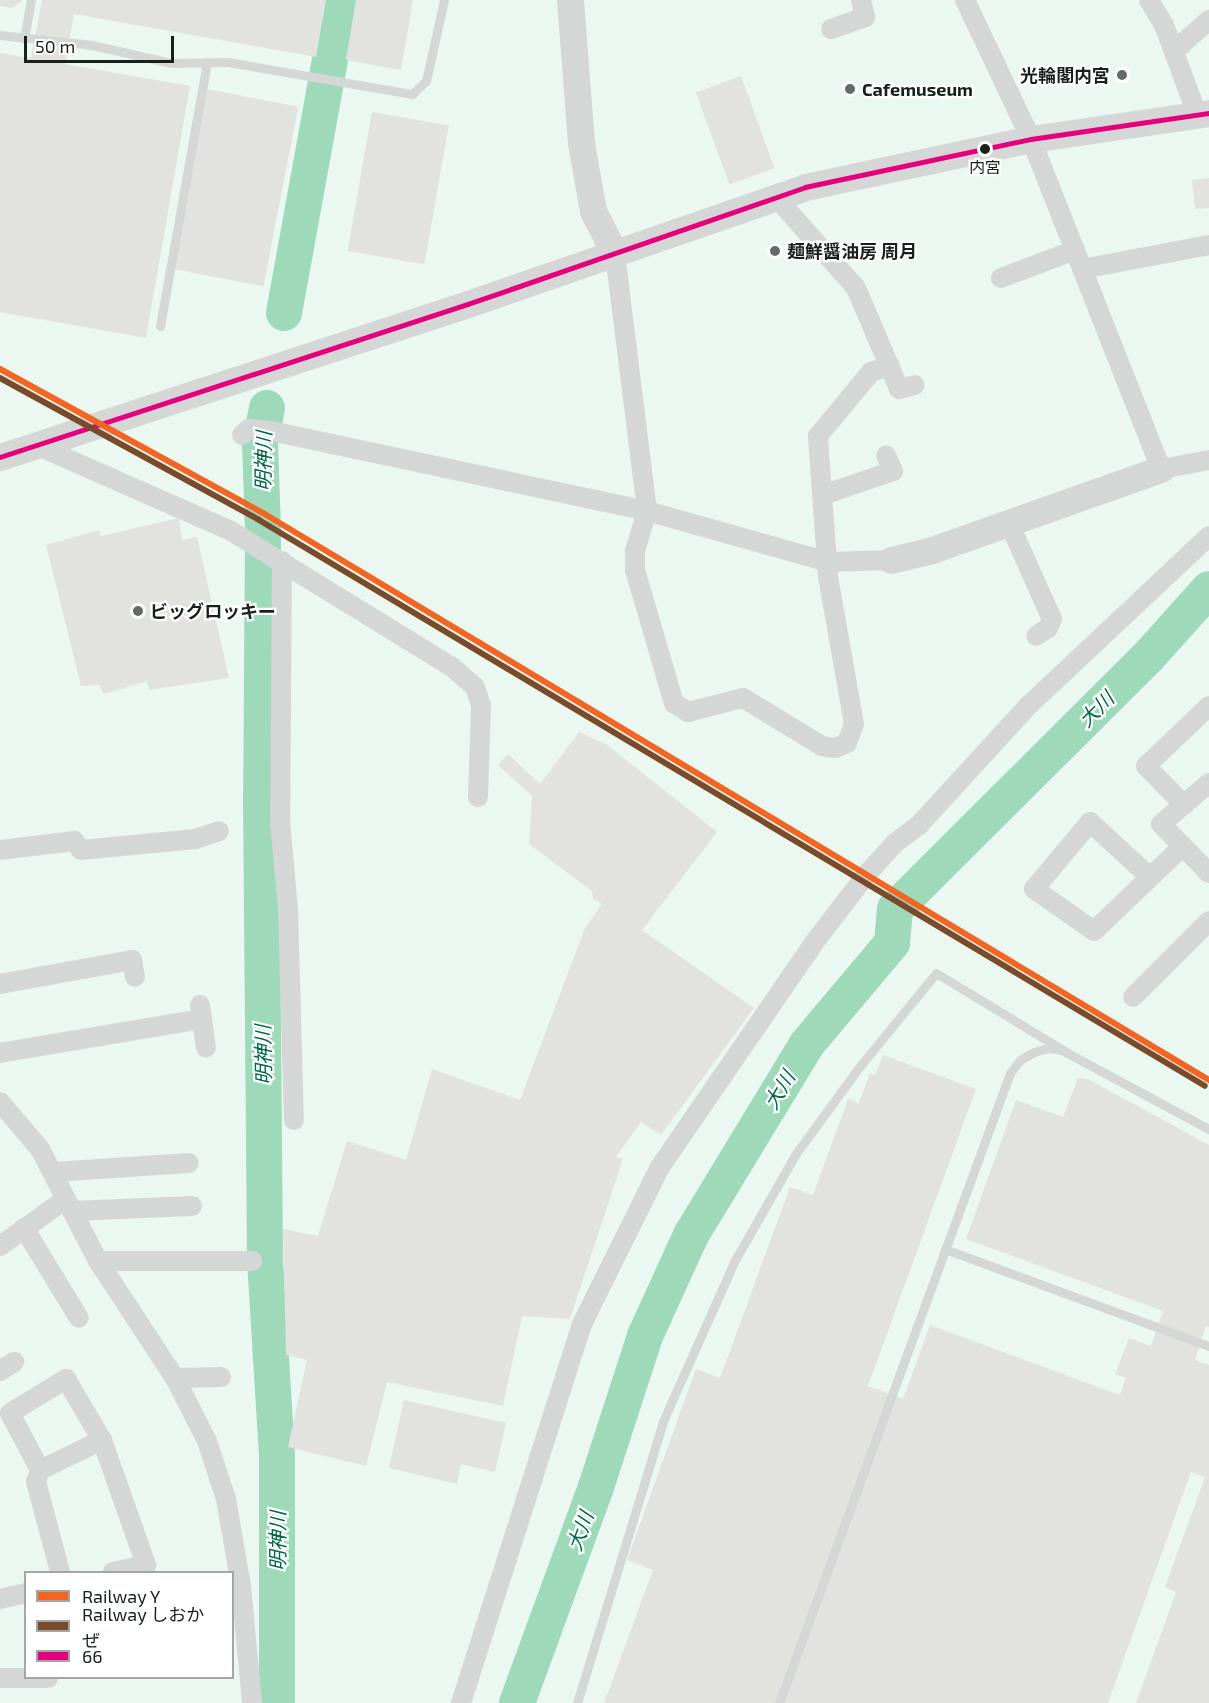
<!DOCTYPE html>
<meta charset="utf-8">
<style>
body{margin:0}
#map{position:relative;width:1209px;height:1703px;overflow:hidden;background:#ebf8f1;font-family:"Exo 2","Noto Sans JP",sans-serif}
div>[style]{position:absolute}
.river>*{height:36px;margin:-18px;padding:0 18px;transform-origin:18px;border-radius:18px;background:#9ed9ba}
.building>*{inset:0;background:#e2e2df;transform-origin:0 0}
.lane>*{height:9px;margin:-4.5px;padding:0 4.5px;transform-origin:4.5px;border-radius:4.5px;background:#d5d7d6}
.street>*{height:20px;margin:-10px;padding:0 10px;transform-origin:10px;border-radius:10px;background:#d5d7d6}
.secondary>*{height:27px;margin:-13.5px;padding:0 13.5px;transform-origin:13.5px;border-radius:13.5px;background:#d5d7d6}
.bus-1>*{height:4.5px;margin:-2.25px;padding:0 2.25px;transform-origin:2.25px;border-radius:2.25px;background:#e5007d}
.rail-1>*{height:6px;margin:-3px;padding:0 3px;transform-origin:3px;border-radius:3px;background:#f26522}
.rail-2>*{height:6px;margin:-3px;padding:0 3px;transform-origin:3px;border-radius:3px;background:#7a4b2a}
.dots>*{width:16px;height:16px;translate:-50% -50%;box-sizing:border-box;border:3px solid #fff;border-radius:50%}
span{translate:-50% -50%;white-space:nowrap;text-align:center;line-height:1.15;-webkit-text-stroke:4.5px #fff;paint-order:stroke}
.bus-label{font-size:16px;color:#17201b}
.poi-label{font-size:18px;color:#17201b;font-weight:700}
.right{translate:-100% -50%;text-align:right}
.left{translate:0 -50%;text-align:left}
.water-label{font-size:20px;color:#016944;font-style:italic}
.legend{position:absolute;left:24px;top:1571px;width:210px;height:108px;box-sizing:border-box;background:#fff;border:2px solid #a2a6a4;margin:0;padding:8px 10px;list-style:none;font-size:18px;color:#17201b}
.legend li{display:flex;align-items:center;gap:12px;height:30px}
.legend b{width:30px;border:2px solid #a2a6a4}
.scale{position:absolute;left:24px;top:36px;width:150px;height:27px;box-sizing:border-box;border:3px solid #17201b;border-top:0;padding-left:8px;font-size:18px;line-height:21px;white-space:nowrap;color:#17201b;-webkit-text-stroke:4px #fff;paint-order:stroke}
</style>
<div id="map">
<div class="river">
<div style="left:284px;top:313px;width:318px;rotate:-79.7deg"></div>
<div style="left:267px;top:408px;width:37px;rotate:101deg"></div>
<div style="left:260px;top:444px;width:86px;rotate:88deg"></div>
<div style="left:263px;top:530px;width:268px;rotate:90.4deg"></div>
<div style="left:261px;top:798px;width:462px;rotate:89.5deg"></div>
<div style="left:265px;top:1260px;width:195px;rotate:86.5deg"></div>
<div style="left:277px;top:1455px;width:248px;rotate:90deg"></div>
<div style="left:517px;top:1703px;width:230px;rotate:-69.9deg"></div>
<div style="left:596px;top:1487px;width:159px;rotate:-72deg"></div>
<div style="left:645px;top:1336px;width:111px;rotate:-65.5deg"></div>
<div style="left:691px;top:1235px;width:223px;rotate:-58.7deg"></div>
<div style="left:807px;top:1044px;width:132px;rotate:-49.9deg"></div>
<div style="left:892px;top:943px;width:34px;rotate:-85deg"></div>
<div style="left:895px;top:909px;width:357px;rotate:-44.9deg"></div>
<div style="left:1148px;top:657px;width:91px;rotate:-48.1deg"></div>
</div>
<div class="building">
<div style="clip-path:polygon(0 0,23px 0,12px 8px,0 6px)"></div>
<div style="clip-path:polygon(42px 0,326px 0,316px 57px,74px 14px,65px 64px,190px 86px,146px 338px,0 312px,0 53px,31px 58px)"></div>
<div style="clip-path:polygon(356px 0,413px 0,401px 70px,346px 60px)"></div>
<div style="left:741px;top:76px;width:98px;height:48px;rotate:70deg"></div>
<div style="left:207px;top:89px;width:93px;height:183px;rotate:11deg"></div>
<div style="left:372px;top:112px;width:78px;height:141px;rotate:10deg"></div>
<div style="clip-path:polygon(1209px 178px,1209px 208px,1195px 209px,1192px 180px)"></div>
<div style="clip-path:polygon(179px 518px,182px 540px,197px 537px,229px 678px,149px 690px,147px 681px,104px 694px,99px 685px,81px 686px,46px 545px,99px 530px,101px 536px)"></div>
<div style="clip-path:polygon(579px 732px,606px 744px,717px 832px,642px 930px,754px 1008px,661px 1135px,641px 1122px,616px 1157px,623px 1159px,570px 1319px,522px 1316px,503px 1406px,387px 1382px,366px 1466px,288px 1447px,307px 1360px,286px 1355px,283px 1229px,318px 1236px,347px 1141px,406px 1160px,432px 1069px,520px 1100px,585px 928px,602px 904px,593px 899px,592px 891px,529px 844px,532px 796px,498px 765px,508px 754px,540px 784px)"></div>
<div style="clip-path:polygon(883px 1055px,976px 1089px,868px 1386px,903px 1399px,930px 1325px,1120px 1395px,1126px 1378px,1115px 1374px,1129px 1338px,1151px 1346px,1163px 1311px,966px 1239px,1016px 1100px,1063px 1117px,1078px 1078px,1088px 1079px,1209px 1145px,1209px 1327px,1206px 1326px,1195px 1360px,1209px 1365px,1209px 1703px,1136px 1703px,1176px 1592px,1165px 1587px,1205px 1477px,1191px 1472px,1108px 1703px,604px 1703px,653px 1570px,627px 1560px,696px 1369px,720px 1378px,790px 1187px,813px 1195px,848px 1099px,859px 1103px,870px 1073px,875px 1075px)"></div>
<div style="clip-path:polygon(404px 1400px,506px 1423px,495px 1472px,461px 1464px,457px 1484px,389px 1468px)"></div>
</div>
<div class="lane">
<div style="left:0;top:35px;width:93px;rotate:6.2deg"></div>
<div style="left:92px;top:45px;width:82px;rotate:12.7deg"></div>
<div style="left:172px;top:63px;width:56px;rotate:-1deg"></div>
<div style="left:228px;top:62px;width:187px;rotate:9.9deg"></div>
<div style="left:412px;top:94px;width:19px;rotate:-43deg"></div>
<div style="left:426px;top:81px;width:83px;rotate:-77.5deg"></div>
<div style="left:24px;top:39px;width:40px;rotate:-80deg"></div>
<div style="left:160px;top:326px;width:268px;rotate:-79.9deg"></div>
<div style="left:945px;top:1249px;width:281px;rotate:20.2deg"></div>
<div style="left:577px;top:1703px;width:295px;rotate:-73deg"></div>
<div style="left:663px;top:1421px;width:174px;rotate:-65.9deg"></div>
<div style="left:734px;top:1262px;width:123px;rotate:-60.3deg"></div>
<div style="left:795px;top:1155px;width:110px;rotate:-53.9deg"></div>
<div style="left:860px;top:1066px;width:120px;rotate:-50.7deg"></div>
<div style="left:936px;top:973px;width:154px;rotate:31.2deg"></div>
<div style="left:779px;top:1703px;width:671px;rotate:-69.86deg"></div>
<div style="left:1010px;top:1073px;width:16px;rotate:-52deg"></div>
<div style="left:1020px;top:1060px;width:16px;rotate:-30deg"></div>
<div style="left:1034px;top:1052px;width:15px;rotate:-16deg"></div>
<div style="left:1048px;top:1048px;width:14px;rotate:8deg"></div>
<div style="left:1062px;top:1050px;width:167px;rotate:28.3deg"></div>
</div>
<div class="street">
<div style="left:965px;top:0;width:154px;rotate:64.6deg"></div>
<div style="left:1031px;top:139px;width:355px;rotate:68.5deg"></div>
<div style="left:1161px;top:469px;width:49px;rotate:-10.6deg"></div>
<div style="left:1149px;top:0;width:29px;rotate:59deg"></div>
<div style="left:1164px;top:25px;width:95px;rotate:69.7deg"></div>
<div style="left:831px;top:29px;width:36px;rotate:-19deg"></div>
<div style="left:865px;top:17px;width:17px;rotate:-103deg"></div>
<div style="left:1174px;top:51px;width:47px;rotate:-41.5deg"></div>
<div style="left:776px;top:197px;width:121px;rotate:48.7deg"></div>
<div style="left:856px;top:288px;width:110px;rotate:66.9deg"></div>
<div style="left:899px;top:389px;width:16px;rotate:-14deg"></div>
<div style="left:615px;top:254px;width:259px;rotate:82.9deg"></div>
<div style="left:647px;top:511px;width:189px;rotate:15.7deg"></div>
<div style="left:829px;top:562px;width:62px;rotate:-1.8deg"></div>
<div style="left:1082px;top:269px;width:129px;rotate:-10.7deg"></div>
<div style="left:1001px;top:278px;width:79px;rotate:-20.7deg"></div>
<div style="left:242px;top:435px;width:9px;rotate:-41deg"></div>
<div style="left:249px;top:429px;width:22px;rotate:5deg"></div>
<div style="left:271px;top:431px;width:384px;rotate:12deg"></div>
<div style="left:647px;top:511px;width:42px;rotate:106.7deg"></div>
<div style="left:635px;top:551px;width:19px;rotate:90deg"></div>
<div style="left:635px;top:570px;width:139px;rotate:73.7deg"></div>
<div style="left:674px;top:703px;width:17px;rotate:33deg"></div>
<div style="left:688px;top:712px;width:57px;rotate:-14.3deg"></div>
<div style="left:743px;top:698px;width:92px;rotate:31.3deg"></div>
<div style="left:822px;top:746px;width:13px;rotate:9deg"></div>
<div style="left:835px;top:748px;width:13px;rotate:-23deg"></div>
<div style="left:847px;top:743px;width:20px;rotate:-70deg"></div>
<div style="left:854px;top:724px;width:149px;rotate:-100deg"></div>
<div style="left:828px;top:577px;width:141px;rotate:-94.1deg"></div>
<div style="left:818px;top:436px;width:83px;rotate:-50.4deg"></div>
<div style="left:871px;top:372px;width:20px;rotate:-18deg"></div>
<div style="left:36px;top:445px;width:213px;rotate:23.8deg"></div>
<div style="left:231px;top:531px;width:259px;rotate:31.6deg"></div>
<div style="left:452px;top:667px;width:30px;rotate:41deg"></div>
<div style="left:475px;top:687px;width:20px;rotate:72deg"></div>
<div style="left:481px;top:706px;width:91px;rotate:91.9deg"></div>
<div style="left:823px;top:495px;width:74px;rotate:-18.9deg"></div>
<div style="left:893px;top:471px;width:17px;rotate:-114deg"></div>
<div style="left:1009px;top:523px;width:105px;rotate:65.9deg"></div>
<div style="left:1052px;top:619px;width:10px;rotate:114deg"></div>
<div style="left:1048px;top:628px;width:14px;rotate:146deg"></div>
<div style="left:282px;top:561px;width:260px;rotate:90.4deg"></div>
<div style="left:280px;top:821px;width:88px;rotate:84.8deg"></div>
<div style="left:288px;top:909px;width:211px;rotate:88.4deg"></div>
<div style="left:1209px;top:783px;width:63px;rotate:139.5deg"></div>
<div style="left:1161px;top:824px;width:69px;rotate:45.6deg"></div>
<div style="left:1184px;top:805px;width:54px;rotate:-134.3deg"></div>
<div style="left:1146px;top:766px;width:87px;rotate:-43.6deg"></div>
<div style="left:0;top:850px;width:75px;rotate:-6.9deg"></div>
<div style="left:74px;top:841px;width:11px;rotate:52deg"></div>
<div style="left:81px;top:850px;width:115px;rotate:-5.5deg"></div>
<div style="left:195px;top:839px;width:25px;rotate:-18deg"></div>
<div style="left:1150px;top:877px;width:81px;rotate:-137.5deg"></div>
<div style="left:1090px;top:822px;width:87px;rotate:129.9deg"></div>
<div style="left:1034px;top:889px;width:73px;rotate:35deg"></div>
<div style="left:1094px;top:931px;width:123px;rotate:-43.7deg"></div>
<div style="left:0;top:984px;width:134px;rotate:-10.3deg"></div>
<div style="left:132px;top:960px;width:17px;rotate:80deg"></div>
<div style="left:1133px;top:997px;width:107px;rotate:-45deg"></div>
<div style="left:200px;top:1005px;width:43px;rotate:82.1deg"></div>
<div style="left:0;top:1053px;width:205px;rotate:-9.6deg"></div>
<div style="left:0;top:1102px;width:62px;rotate:49.6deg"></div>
<div style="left:40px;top:1149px;width:126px;rotate:62.6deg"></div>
<div style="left:98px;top:1261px;width:140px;rotate:56.7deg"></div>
<div style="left:175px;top:1378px;width:71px;rotate:63.1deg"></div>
<div style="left:207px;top:1441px;width:61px;rotate:71.9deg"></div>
<div style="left:226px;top:1499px;width:88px;rotate:80.2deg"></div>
<div style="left:241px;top:1586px;width:118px;rotate:84.6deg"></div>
<div style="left:53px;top:1172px;width:136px;rotate:-3.8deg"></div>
<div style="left:72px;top:1211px;width:120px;rotate:-2.4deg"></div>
<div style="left:24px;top:1228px;width:105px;rotate:58.6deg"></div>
<div style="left:0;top:1246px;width:81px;rotate:-35.5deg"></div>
<div style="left:98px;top:1261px;width:154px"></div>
<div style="left:0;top:1371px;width:17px;rotate:-33deg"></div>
<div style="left:175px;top:1378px;width:46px;rotate:-1.2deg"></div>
<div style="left:40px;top:1470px;width:64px;rotate:-117.8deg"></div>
<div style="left:10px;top:1413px;width:66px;rotate:-31.3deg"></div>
<div style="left:66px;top:1379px;width:71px;rotate:59.5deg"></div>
<div style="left:60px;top:1572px;width:93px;rotate:-104.9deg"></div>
<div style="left:36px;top:1482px;width:13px;rotate:-72deg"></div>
<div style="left:40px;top:1470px;width:69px;rotate:-25.8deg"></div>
<div style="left:102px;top:1440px;width:133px;rotate:70.6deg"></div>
<div style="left:146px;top:1565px;width:34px;rotate:168deg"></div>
<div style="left:0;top:1599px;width:27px;rotate:-13deg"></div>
<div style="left:0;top:1678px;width:48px"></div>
<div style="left:461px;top:1703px;width:398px;rotate:-72.3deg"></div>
<div style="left:582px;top:1324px;width:175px;rotate:-63.6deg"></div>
<div style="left:660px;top:1167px;width:270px;rotate:-55.5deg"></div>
<div style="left:813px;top:944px;width:87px;rotate:-52.5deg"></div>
<div style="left:866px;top:875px;width:43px;rotate:-47.8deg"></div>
<div style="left:895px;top:843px;width:30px;rotate:-37deg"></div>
<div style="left:919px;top:825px;width:161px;rotate:-47.5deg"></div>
<div style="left:1028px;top:706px;width:248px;rotate:-43.2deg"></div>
</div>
<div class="secondary">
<div style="left:570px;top:0;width:143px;rotate:85.6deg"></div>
<div style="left:581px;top:143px;width:69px;rotate:80deg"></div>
<div style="left:593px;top:211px;width:48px;rotate:62.9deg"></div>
<div style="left:0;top:457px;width:492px;rotate:-18.1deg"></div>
<div style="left:468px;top:304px;width:357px;rotate:-19.1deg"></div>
<div style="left:805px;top:187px;width:231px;rotate:-12deg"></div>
<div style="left:1031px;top:139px;width:180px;rotate:-8.3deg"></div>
<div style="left:891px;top:560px;width:42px;rotate:-13.7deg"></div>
<div style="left:932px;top:550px;width:243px;rotate:-19.5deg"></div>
</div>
<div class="bus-1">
<div style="left:0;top:457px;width:492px;rotate:-18.1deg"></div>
<div style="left:468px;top:304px;width:357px;rotate:-19.1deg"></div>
<div style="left:805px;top:187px;width:231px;rotate:-12deg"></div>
<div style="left:1031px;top:139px;width:180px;rotate:-8.3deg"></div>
</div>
<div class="rail-1">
<div style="left:0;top:369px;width:300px;rotate:28.7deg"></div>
<div style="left:263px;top:513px;width:1103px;rotate:30.94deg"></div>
</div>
<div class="rail-2">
<div style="left:0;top:378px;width:295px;rotate:28.7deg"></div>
<div style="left:259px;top:520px;width:1102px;rotate:30.89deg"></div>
</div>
<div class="dots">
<div style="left:1122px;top:75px;background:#616c66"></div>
<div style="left:850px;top:89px;background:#616c66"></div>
<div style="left:985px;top:149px;background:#17201b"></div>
<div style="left:775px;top:251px;background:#616c66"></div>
<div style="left:138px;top:611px;background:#616c66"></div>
</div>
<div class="bus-label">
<span style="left:985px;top:167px">内宮</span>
</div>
<div class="poi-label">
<span class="right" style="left:1110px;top:75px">光輪閣内宮</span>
<span class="left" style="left:862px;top:89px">Cafemuseum</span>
<span class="left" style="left:787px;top:251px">麺鮮醤油房 周月</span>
<span class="left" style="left:150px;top:611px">ビッグロッキー</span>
</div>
<div class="water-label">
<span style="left:263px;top:461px;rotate:-89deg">明神川</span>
<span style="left:1096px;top:709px;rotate:-45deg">大川</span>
<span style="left:263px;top:1055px;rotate:-91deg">明神川</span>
<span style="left:779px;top:1090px;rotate:-59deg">大川</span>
<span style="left:580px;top:1531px;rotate:-70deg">大川</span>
<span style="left:277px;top:1541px;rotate:-90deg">明神川</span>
</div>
<ul class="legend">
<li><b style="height:8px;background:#f26522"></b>Railway Y</li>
<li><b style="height:8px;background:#7a4b2a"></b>Railway しおかぜ</li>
<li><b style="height:8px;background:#e5007d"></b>66</li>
</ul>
<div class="scale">50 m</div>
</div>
